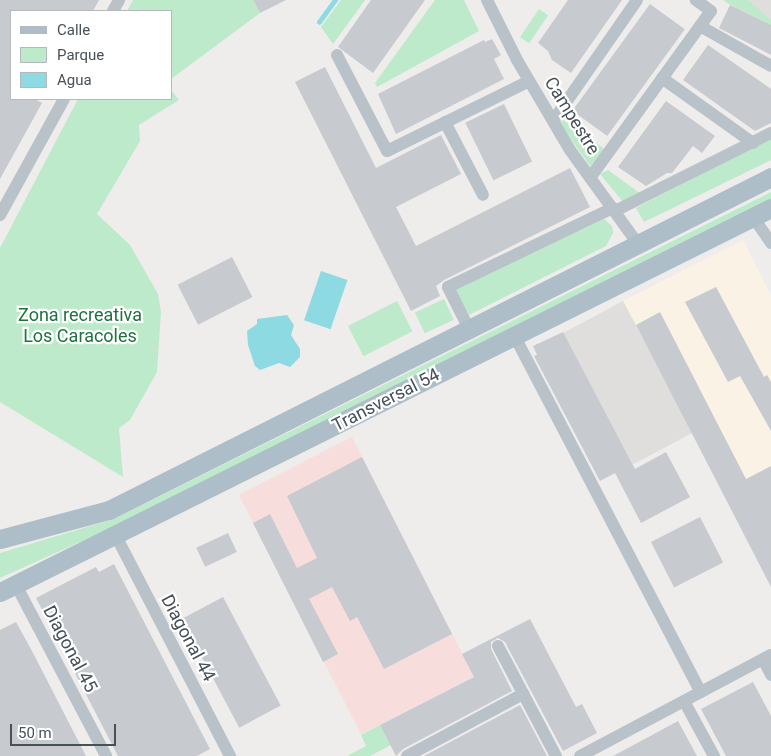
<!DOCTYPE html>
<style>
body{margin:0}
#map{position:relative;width:771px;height:756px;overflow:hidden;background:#efecec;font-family:Roboto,sans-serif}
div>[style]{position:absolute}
.commercial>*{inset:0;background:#f9f2e5}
.education>*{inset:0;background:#e0dddd;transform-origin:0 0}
.medical>*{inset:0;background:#f8dddd;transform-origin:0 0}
.green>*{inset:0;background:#bdeaca;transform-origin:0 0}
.water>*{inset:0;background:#8ddae3;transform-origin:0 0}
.stream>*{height:4.5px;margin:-2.25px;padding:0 2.25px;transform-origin:2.25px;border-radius:2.25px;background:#8ddae3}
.building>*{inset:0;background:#c7cacf;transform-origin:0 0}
.minor>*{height:12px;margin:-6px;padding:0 6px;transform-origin:6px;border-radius:6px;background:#b8c2c8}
.primary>*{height:19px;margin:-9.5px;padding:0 9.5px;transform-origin:9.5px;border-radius:9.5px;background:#aebec9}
span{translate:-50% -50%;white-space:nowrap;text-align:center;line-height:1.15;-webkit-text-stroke:4.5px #fff;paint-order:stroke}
.street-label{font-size:18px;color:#465158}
.park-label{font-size:18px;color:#1e723f}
.legend{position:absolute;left:10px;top:10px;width:162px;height:90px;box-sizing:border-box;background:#fff;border:1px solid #b5b9bc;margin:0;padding:6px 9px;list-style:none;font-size:15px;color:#465158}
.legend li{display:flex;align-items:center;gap:10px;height:25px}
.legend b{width:25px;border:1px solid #b5b9bc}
.scale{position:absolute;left:10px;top:724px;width:106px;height:22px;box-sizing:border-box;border:2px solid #465158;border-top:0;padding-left:6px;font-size:15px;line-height:18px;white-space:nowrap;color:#465158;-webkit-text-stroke:4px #fff;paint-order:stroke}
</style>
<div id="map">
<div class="commercial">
<div style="clip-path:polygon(743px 240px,771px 295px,771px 587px,623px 301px)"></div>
</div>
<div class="education">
<div style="clip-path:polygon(723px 0,771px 0,771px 25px,730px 5px)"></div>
<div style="left:623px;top:301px;width:149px;height:68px;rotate:62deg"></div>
</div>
<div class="medical">
<div style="left:352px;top:437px;width:269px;height:127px;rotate:63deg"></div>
</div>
<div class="green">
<div style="clip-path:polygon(133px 0,253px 0,260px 13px,171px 79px,171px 11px,127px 11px)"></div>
<div style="clip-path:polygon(341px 0,365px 0,333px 44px,321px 27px)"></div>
<div style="clip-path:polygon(435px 0,464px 0,479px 31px,377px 87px,375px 83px)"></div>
<div style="clip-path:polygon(723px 0,748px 0,771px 20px,771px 25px)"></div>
<div style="left:539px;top:9px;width:11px;height:34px;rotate:34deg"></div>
<div style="clip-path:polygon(171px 90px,179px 100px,139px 125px,140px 141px,97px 214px,130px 245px,158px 294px,161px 312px,157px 372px,130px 420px,119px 428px,123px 477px,0 402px,0 248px,78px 99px,171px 99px)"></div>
<div style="clip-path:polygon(562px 119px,606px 150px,592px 169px,559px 122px)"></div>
<div style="clip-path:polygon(771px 138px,771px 160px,644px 222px,636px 208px)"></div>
<div style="clip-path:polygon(608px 170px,641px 194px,623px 202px,600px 174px)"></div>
<div style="clip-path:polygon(771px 192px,771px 199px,120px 524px,0 578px,0 553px,114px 519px)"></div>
<div style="clip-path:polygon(604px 219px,612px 226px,613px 233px,606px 246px,469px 315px,455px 290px)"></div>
<div style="left:444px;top:299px;width:23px;height:32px;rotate:65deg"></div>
<div style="left:397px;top:301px;width:34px;height:55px;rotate:63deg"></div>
<div style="clip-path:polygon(380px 725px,391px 745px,370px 756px,347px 756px,366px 746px,361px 735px)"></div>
</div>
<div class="water">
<div style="left:321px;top:271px;width:28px;height:52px;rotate:19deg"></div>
<div style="clip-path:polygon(287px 315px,294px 325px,291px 335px,300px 349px,300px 357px,290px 367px,279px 363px,260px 370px,255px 366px,248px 345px,247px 331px,257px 324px,257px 319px)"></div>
</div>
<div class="stream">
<div style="left:319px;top:22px;width:27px;rotate:-54deg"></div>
</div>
<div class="building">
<div style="clip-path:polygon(0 0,99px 0,93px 11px,11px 11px,11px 99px,35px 99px,42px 103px,0 179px)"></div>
<div style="clip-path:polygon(253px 0,286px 0,260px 13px)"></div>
<div style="clip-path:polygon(371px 0,425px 0,373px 73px,338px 47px)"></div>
<div style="clip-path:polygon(568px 0,622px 0,571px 73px,552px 60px,548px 51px,538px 43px)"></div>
<div style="left:650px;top:4px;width:43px;height:132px;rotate:36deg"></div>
<div style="clip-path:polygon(730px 5px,771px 25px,771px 55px,719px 28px)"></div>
<div style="clip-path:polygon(492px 39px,501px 55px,494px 59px,504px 79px,396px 134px,378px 94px,484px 40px,485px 42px)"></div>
<div style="clip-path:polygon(708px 45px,771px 89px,771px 123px,755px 131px,683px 80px)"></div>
<div style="clip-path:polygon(325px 67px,376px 168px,441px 135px,461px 174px,396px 207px,416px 246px,570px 168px,590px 207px,444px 280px,436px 286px,440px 296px,411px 311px,295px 82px)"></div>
<div style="clip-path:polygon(666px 101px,715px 136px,702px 153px,693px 146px,672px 173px,667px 173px,646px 186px,618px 167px)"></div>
<div style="left:504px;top:104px;width:64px;height:43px;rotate:64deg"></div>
<div style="left:232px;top:257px;width:45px;height:61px;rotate:63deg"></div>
<div style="clip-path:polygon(716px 287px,764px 377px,767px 375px,771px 382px,771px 431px,740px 376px,728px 382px,685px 302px)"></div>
<div style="clip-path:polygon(660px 312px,746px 479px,771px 466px,771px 587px,636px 325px)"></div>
<div style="clip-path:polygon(563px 332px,635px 469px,666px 452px,690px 497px,641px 523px,615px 473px,600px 481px,534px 356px,537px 355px,533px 346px)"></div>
<div style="clip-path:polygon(362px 457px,452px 634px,384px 669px,357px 617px,350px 621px,332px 587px,309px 599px,338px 654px,323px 662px,253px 523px,270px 514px,297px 568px,317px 558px,287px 496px)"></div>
<div style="left:700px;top:517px;width:51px;height:55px;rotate:63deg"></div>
<div style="left:228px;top:533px;width:21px;height:35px;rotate:65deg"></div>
<div style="clip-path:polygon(114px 564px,210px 749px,197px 756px,118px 756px,36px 598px,96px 567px,99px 572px)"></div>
<div style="left:223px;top:597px;width:123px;height:47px;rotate:62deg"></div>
<div style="clip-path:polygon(530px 619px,576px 707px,582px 704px,597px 733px,563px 751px,505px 642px,498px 638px,491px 642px,491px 649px,512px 691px,403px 749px,396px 756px,380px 725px,474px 677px,462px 654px)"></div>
<div style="clip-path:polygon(16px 622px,32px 651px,86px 756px,0 756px,0 630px)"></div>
<div style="clip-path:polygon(753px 682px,771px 716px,771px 756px,726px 756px,701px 709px)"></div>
<div style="clip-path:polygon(520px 705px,547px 756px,424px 756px)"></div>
<div style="clip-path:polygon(678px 721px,697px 756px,613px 756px,654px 734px)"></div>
</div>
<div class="minor">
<div style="left:487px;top:0;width:67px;rotate:63.4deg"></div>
<div style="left:517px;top:60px;width:104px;rotate:59.5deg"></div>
<div style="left:570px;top:150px;width:116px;rotate:54.1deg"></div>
<div style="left:113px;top:11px;width:13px;rotate:-61deg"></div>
<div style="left:700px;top:26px;width:81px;rotate:29.4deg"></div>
<div style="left:337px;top:55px;width:108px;rotate:62.5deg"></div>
<div style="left:387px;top:151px;width:158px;rotate:-26.2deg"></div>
<div style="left:662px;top:78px;width:112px;rotate:35.5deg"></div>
<div style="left:553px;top:121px;width:147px;rotate:-55.2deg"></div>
<div style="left:445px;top:122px;width:82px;rotate:62.5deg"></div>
<div style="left:590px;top:178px;width:206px;rotate:-54.1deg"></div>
<div style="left:711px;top:11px;width:19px;rotate:-144deg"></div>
<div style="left:615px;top:211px;width:174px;rotate:-26.6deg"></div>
<div style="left:0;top:215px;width:132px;rotate:-61.1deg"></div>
<div style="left:753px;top:217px;width:32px;rotate:55deg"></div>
<div style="left:469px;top:329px;width:47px;rotate:-116.6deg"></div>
<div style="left:448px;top:287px;width:183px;rotate:-25.6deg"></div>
<div style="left:514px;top:335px;width:403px;rotate:62.4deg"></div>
<div style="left:116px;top:536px;width:248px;rotate:62.6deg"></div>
<div style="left:16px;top:585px;width:193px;rotate:62.2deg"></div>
<div style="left:498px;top:646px;width:124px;rotate:62.2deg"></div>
<div style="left:763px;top:659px;width:18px;rotate:63deg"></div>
<div style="left:684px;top:701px;width:63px;rotate:61.4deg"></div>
<div style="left:407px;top:756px;width:132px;rotate:-28.1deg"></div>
<div style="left:580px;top:756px;width:216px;rotate:-27.9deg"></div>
</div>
<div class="primary">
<div style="left:0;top:539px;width:113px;rotate:-14.9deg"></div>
<div style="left:109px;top:510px;width:741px;rotate:-26.7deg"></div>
<div style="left:0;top:592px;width:861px;rotate:-26.48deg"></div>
</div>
<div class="street-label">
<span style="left:572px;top:116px;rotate:58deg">Campestre</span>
<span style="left:386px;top:400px;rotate:-27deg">Transversal 54</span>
<span style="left:188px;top:638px;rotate:62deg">Diagonal 44</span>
<span style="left:70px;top:649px;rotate:62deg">Diagonal 45</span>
</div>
<div class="park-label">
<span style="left:80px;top:326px">Zona recreativa<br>Los Caracoles</span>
</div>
<ul class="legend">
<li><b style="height:6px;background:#aebec9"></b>Calle</li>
<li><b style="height:14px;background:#bdeaca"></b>Parque</li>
<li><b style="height:14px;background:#8ddae3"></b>Agua</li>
</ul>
<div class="scale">50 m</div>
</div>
